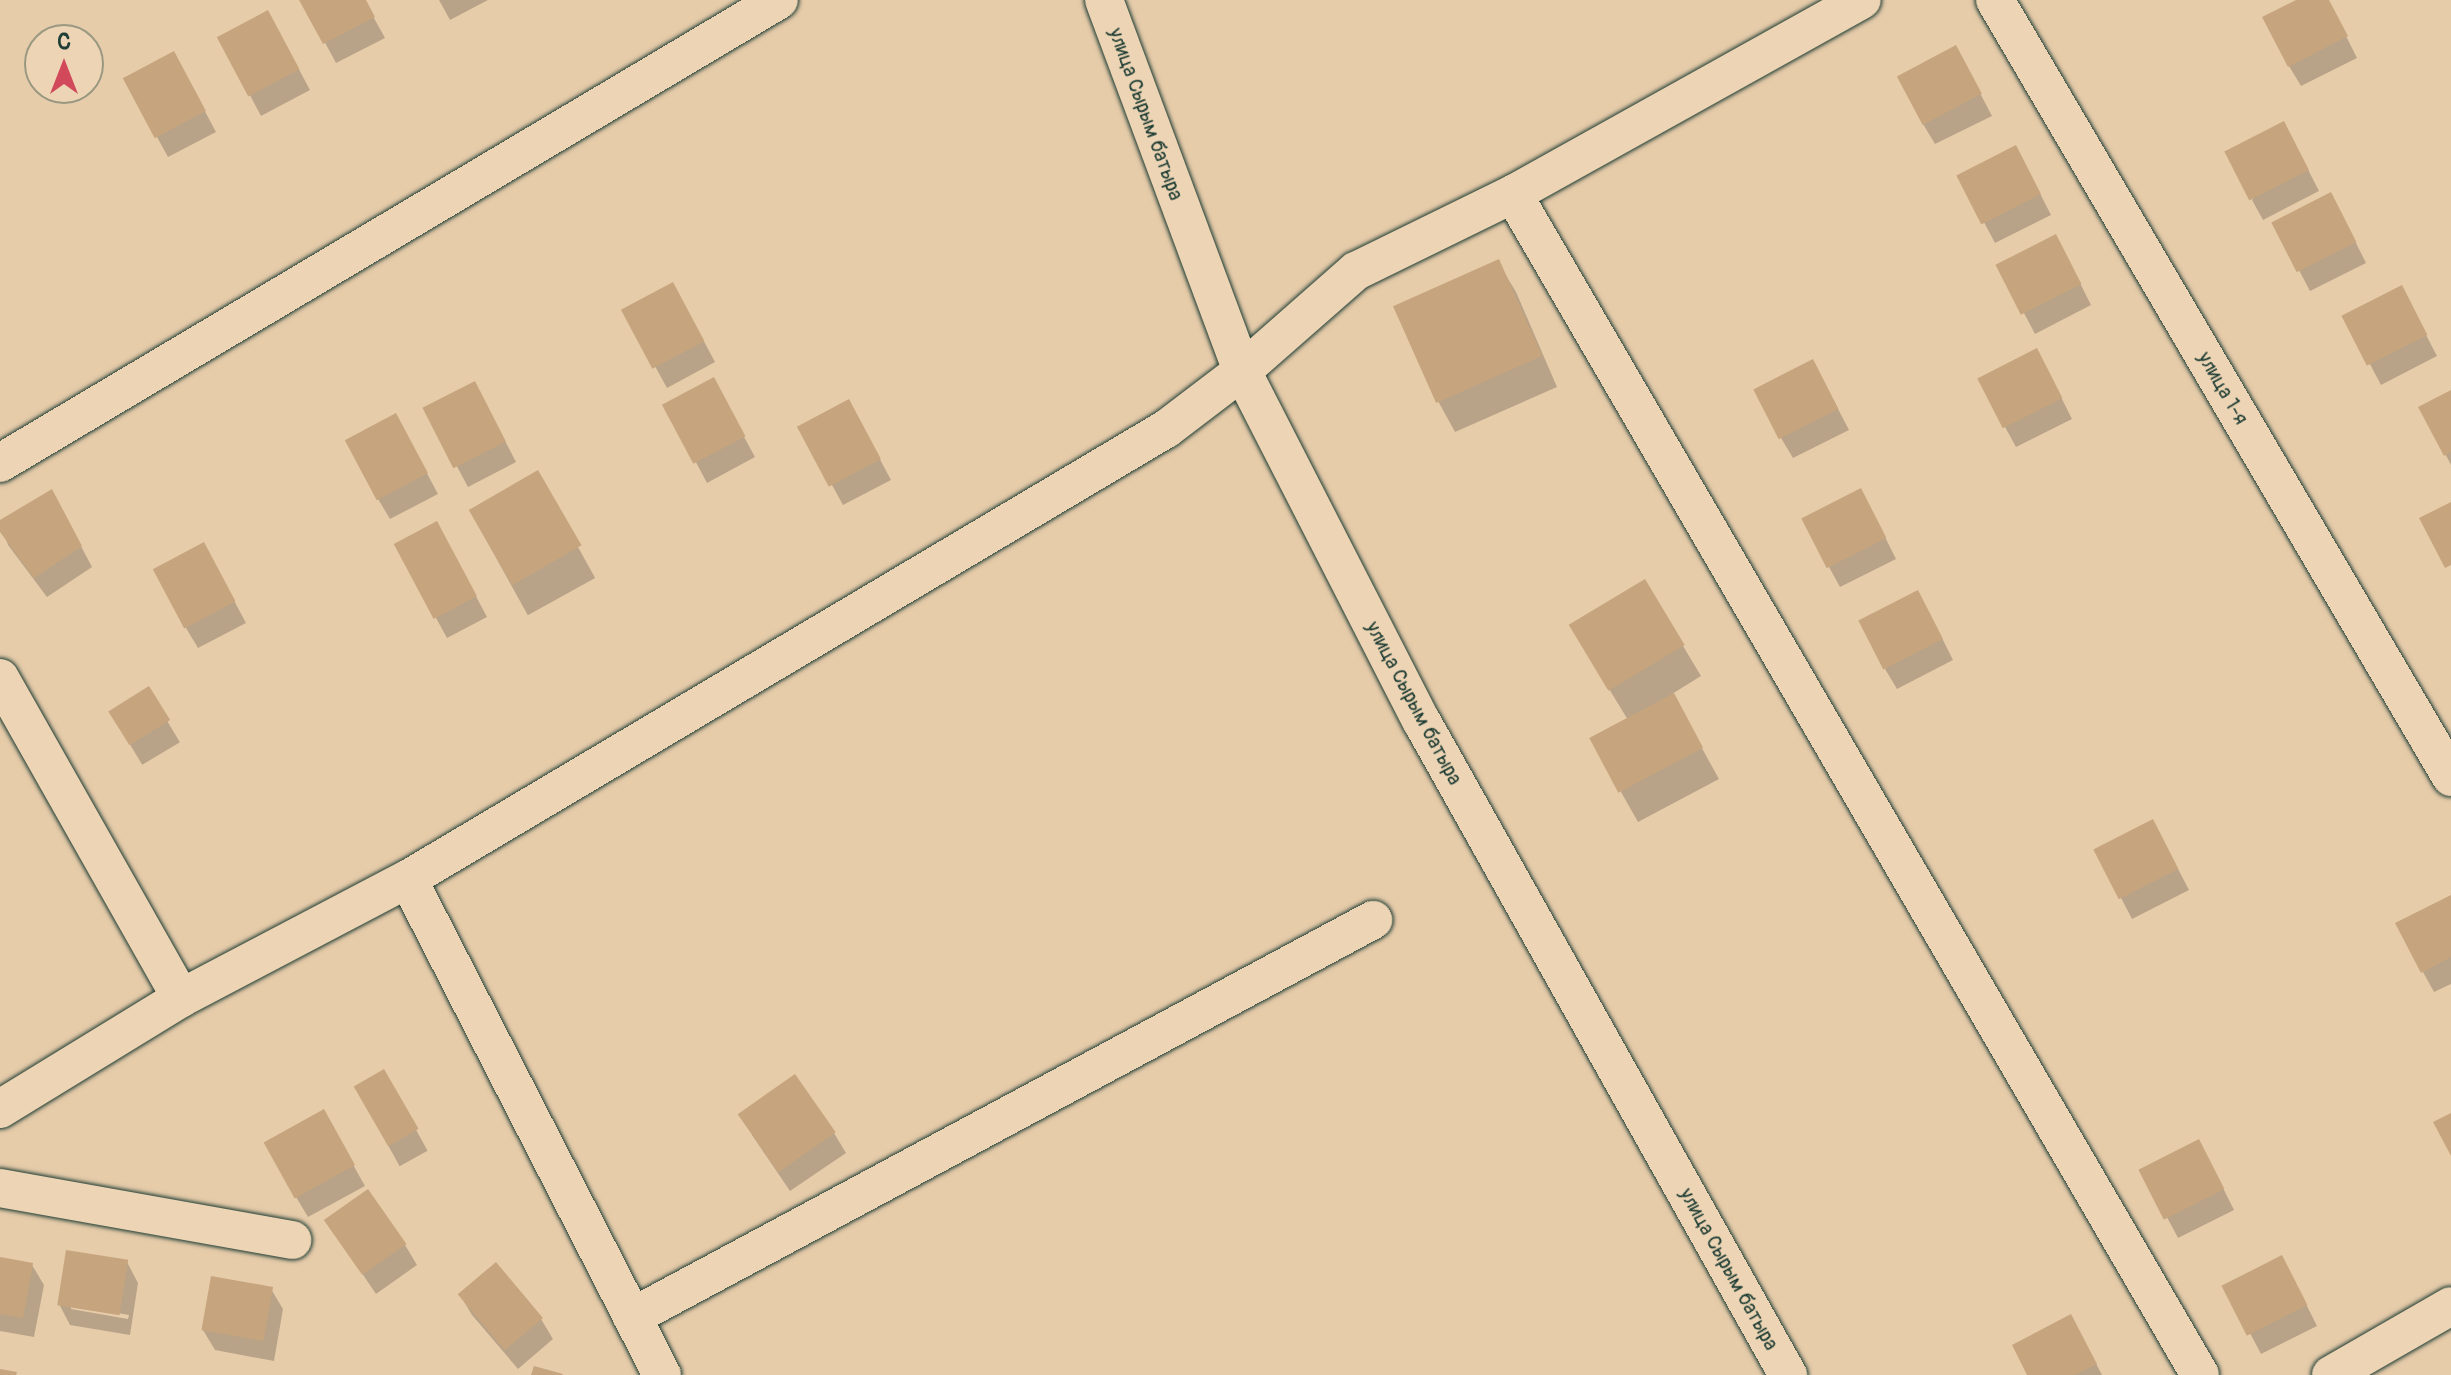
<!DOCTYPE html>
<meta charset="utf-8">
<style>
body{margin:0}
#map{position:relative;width:2451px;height:1375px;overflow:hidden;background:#e7ccaa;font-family:Pangolin,sans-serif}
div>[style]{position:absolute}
.shadow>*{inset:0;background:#0003;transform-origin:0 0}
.building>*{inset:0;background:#c6a57e;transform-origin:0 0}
.roads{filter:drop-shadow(0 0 2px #1f3d34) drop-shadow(0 0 2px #1f3d34)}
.minor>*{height:38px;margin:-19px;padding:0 19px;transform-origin:19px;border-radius:19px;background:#ecd4b4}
span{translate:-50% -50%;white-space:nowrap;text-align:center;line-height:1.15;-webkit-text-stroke:8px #ecd4b4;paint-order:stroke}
.street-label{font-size:20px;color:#1f3d34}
.north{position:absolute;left:24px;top:24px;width:80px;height:80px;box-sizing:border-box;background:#ecd4b4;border:2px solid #9a9881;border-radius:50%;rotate:0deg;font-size:22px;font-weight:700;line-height:32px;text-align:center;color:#1f3d34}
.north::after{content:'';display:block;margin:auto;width:28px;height:36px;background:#d1495b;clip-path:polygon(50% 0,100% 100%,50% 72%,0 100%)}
</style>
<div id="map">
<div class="shadow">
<div style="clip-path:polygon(302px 0,364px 0,385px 38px,336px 63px)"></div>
<div style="clip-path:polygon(439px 0,488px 0,450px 20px)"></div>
<div style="clip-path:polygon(2301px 0,2328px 0,2357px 58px,2301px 86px,2289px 66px)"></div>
<div style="clip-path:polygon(279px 32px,310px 90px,261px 116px,219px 37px)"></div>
<div style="clip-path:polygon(1967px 68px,1992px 116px,1935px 144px,1923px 124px)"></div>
<div style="clip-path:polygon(185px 74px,216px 132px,168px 157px,125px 79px)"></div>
<div style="clip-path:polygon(2295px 144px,2319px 191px,2263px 220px,2252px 200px)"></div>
<div style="clip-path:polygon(2027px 168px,2051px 215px,1995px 243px,1959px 175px)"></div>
<div style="clip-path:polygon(2342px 215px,2366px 263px,2310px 291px,2274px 223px)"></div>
<div style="clip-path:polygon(2067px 257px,2091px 305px,2035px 334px,1999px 266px)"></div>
<div style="clip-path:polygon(1498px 262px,1516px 292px,1557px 387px,1455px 432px,1438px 401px,1396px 307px)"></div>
<div style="clip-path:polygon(684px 304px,715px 362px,667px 388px,624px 310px)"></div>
<div style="clip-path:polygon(2412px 308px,2437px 356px,2381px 385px,2345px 317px)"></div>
<div style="clip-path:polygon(2048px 371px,2072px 419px,2016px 447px,2005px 427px)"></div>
<div style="clip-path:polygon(1824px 382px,1849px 430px,1793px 458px,1781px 438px)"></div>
<div style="clip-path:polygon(2451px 392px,2451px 465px,2421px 407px)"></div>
<div style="clip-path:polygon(724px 400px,755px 457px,707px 483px,665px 404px)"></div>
<div style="clip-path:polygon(486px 404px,516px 462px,468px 487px,426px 409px)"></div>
<div style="clip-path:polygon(860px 422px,891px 480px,843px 505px,800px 427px)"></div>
<div style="clip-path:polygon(407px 436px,438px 494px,390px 519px,378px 499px)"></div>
<div style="left:537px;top:473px;width:120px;height:77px;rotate:61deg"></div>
<div style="clip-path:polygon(1872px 511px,1896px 559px,1840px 587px,1829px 567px)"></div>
<div style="clip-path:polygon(63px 512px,92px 567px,47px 597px,8px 545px,0 522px)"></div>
<div style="clip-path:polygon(448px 544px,487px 617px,447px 638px,436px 618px)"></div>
<div style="clip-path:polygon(215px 565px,246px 623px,198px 648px,186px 628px)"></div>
<div style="clip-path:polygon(1929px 612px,1953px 660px,1897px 689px,1885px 669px)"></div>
<div style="clip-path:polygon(1683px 646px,1701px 676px,1672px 694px,1719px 779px,1638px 822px,1621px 792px,1628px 720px,1589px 656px)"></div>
<div style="left:148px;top:689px;width:62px;height:44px;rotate:59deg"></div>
<div style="clip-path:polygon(2164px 842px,2189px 890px,2132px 919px,2096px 850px)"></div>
<div style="clip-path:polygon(2451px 897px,2451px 984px,2434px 992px,2423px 972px)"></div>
<div style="left:384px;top:1072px;width:90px;height:32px;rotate:61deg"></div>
<div style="clip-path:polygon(323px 1111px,365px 1186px,308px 1217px,296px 1197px)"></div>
<div style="clip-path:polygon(834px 1133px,846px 1153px,790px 1191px,752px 1135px)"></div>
<div style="clip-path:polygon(2210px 1162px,2234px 1210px,2178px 1238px,2142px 1170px)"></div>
<div style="clip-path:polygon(326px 1220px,405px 1245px,417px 1265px,376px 1294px)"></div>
<div style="clip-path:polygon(0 1259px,32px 1265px,44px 1285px,34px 1337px,0 1331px)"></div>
<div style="clip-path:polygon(evenodd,127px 1262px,138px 1283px,130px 1335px,70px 1325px,59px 1304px,127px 1262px,71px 1305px,129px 1315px,128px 1319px,71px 1309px,71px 1305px)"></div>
<div style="clip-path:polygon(2293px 1278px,2317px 1326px,2261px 1354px,2225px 1286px)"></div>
<div style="clip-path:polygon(271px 1289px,283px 1309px,274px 1361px,215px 1350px,203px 1330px)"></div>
<div style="clip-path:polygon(460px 1295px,541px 1319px,553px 1339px,518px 1369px,472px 1315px)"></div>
<div style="clip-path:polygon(2082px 1337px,2102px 1375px,2029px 1375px)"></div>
</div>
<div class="building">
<div style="clip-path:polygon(299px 0,366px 0,375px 17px,323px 44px)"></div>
<div style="clip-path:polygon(2296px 0,2329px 0,2348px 36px,2288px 67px,2262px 17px)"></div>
<div style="left:268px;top:10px;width:67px;height:58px;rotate:62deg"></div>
<div style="left:1956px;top:45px;width:55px;height:67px;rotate:62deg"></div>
<div style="left:174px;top:51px;width:68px;height:58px;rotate:62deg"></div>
<div style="left:2284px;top:121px;width:55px;height:67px;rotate:63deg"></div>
<div style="left:2016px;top:145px;width:55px;height:67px;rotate:63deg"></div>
<div style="left:2331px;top:192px;width:56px;height:67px;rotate:63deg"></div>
<div style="left:2056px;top:234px;width:56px;height:68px;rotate:63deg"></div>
<div style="left:1499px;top:259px;width:106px;height:116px;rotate:66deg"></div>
<div style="left:673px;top:282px;width:67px;height:59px;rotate:62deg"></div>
<div style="left:2402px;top:285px;width:56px;height:68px;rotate:63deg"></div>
<div style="left:2037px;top:348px;width:56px;height:67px;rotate:63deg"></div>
<div style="left:1813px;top:359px;width:56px;height:67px;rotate:63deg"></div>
<div style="left:714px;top:377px;width:67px;height:59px;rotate:62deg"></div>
<div style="left:475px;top:381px;width:68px;height:59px;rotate:63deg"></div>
<div style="clip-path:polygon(2451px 390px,2451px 452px,2444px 456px,2418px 407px)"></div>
<div style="left:849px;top:399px;width:68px;height:59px;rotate:62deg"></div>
<div style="left:396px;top:413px;width:68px;height:58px;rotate:62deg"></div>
<div style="left:538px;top:470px;width:87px;height:80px;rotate:60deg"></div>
<div style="left:1861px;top:488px;width:56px;height:67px;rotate:63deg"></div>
<div style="clip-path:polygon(52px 489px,82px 546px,34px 578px,0 532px,0 520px)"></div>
<div style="clip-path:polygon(2451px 502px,2451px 565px,2445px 568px,2419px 518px)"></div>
<div style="left:437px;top:521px;width:85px;height:49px;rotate:62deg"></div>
<div style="left:204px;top:542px;width:67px;height:58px;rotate:62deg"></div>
<div style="left:1645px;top:579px;width:77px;height:89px;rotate:59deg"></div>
<div style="left:1918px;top:590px;width:55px;height:67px;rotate:63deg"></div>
<div style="left:149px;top:686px;width:40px;height:48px;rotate:58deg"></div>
<div style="left:1674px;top:693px;width:62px;height:96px;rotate:62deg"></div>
<div style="left:2153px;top:819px;width:56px;height:67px;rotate:63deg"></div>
<div style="clip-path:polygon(2451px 895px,2451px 957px,2421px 973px,2395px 923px)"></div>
<div style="left:384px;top:1069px;width:69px;height:35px;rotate:60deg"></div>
<div style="left:795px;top:1074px;width:71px;height:70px;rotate:55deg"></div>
<div style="left:324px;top:1109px;width:64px;height:69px;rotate:61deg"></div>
<div style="clip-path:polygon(2451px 1113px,2451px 1156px,2433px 1122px)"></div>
<div style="left:2199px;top:1139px;width:56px;height:68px;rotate:63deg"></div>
<div style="left:368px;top:1189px;width:67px;height:54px;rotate:55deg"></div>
<div style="left:66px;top:1250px;width:63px;height:56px;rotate:9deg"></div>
<div style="left:2282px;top:1255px;width:56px;height:68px;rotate:63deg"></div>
<div style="clip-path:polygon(0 1257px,33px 1263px,23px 1318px,0 1314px)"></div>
<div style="left:496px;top:1262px;width:73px;height:50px;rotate:50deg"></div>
<div style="left:211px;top:1276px;width:63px;height:55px;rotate:10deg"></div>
<div style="clip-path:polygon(2071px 1314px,2097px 1364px,2075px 1375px,2027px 1375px,2012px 1345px)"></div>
<div style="clip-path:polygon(534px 1366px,563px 1374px,562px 1375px,531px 1375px)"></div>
<div style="clip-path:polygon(0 1369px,17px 1372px,16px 1375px,0 1375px)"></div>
</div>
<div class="roads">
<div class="minor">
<div style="left:1104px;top:0;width:396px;rotate:69.6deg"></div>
<div style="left:1242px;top:371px;width:394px;rotate:62.9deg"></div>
<div style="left:1422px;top:722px;width:749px;rotate:60.73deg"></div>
<div style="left:1995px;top:0;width:901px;rotate:59.59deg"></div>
<div style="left:1513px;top:194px;width:1366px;rotate:59.81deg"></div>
<div style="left:0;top:463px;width:906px;rotate:-30.73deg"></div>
<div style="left:0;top:678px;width:368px;rotate:60.5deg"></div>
<div style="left:408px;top:879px;width:557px;rotate:62.88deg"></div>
<div style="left:0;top:1109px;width:212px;rotate:-31.5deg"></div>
<div style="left:181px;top:998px;width:256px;rotate:-27.7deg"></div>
<div style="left:408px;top:879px;width:882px;rotate:-30.7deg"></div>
<div style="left:1166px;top:429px;width:96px;rotate:-37.3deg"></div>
<div style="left:1242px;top:371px;width:152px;rotate:-41.3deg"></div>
<div style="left:1356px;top:271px;width:175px;rotate:-26.1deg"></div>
<div style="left:1513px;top:194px;width:399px;rotate:-29.1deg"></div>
<div style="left:0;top:1188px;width:297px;rotate:10.1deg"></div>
<div style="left:632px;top:1317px;width:841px;rotate:-28.18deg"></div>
<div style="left:2331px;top:1375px;width:138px;rotate:-29.9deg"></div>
</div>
</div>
<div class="street-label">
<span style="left:1146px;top:114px;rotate:70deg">улица Сырым батыра</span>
<span style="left:2223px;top:388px;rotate:60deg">улица 1-я</span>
<span style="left:1414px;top:703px;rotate:62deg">улица Сырым батыра</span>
<span style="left:1729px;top:1269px;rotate:61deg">улица Сырым батыра</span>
</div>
<div class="north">С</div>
</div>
